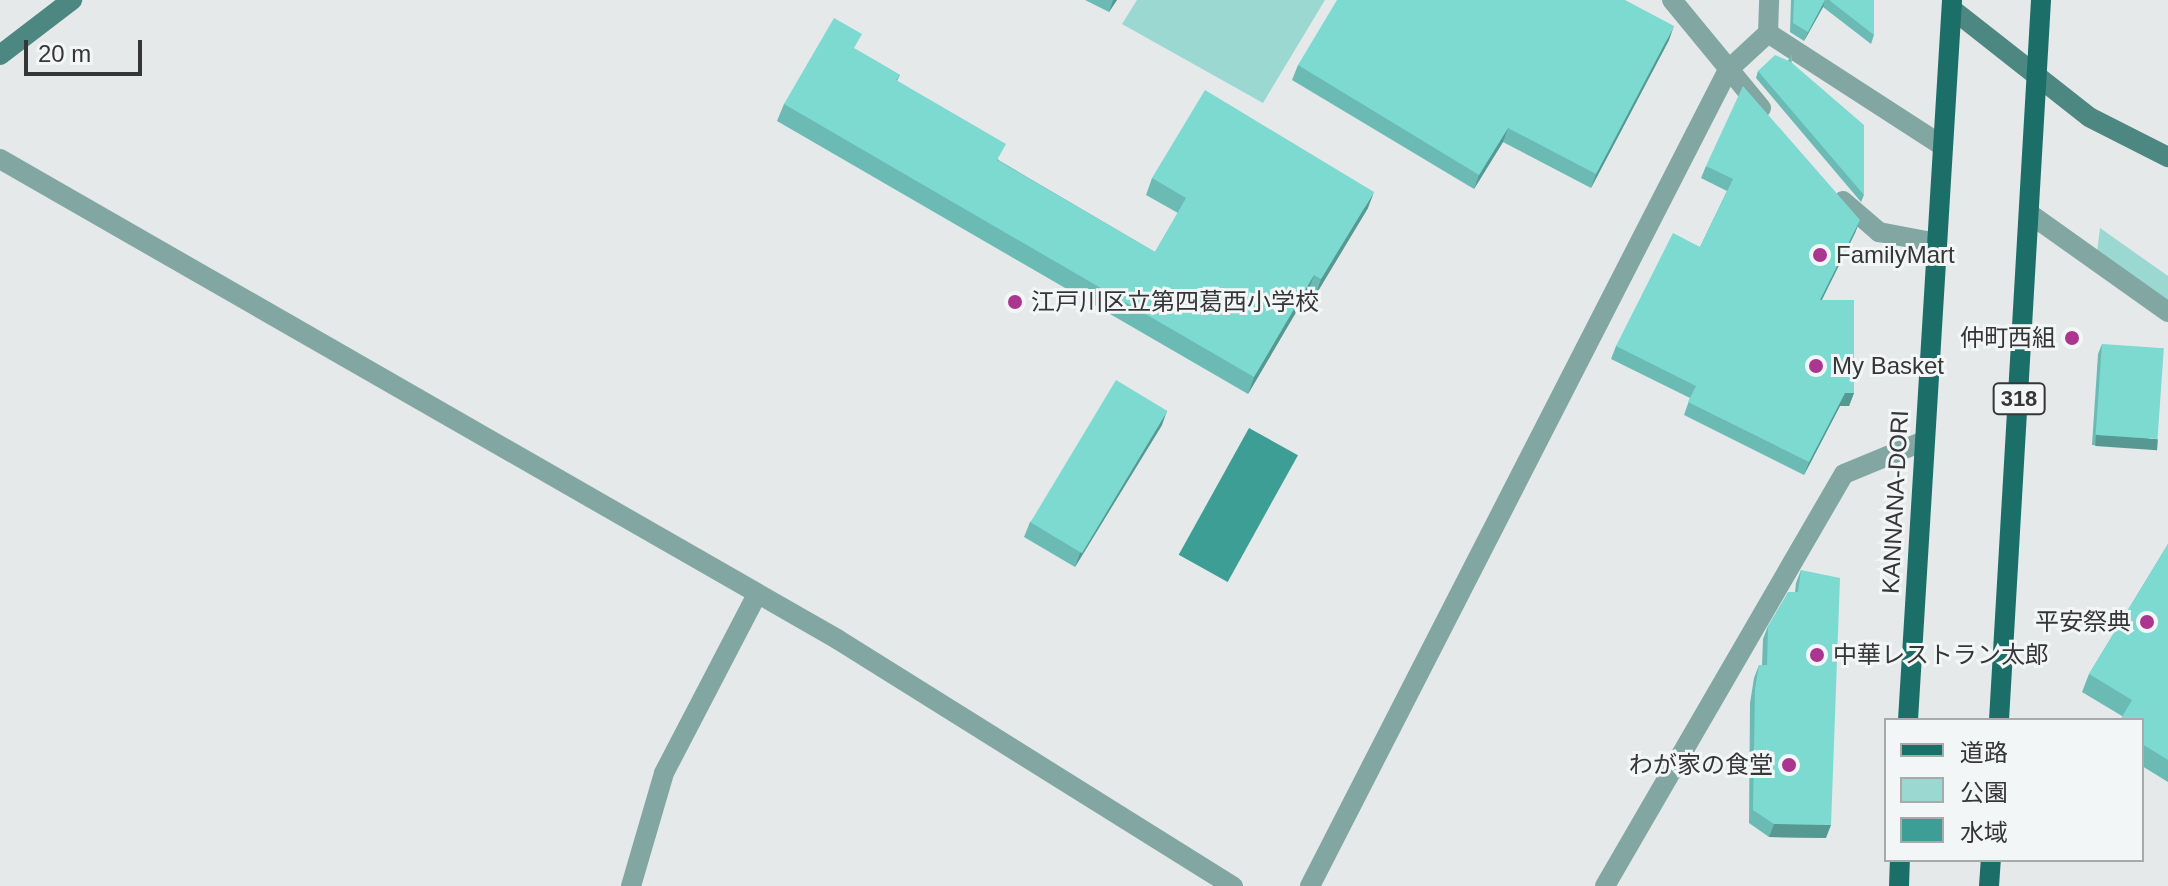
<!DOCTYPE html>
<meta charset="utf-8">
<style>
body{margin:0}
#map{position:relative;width:2168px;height:886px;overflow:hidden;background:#e5e9e9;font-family:Arial,"Noto Sans JP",sans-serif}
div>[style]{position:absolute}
.green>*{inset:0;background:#9bd8d2}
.water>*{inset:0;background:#3d9e96;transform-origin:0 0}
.street>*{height:20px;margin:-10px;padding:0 10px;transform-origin:10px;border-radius:10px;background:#82a7a3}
.secondary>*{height:20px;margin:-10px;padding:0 10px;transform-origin:10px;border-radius:10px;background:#4d8781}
.primary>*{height:20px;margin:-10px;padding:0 10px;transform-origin:10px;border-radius:10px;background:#1c6f69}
.wall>*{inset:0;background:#6bbbb4}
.shaded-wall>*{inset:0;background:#579992;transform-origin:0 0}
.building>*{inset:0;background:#7cdad1;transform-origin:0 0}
.dots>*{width:22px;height:22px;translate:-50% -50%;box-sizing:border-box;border:4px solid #f2f6f6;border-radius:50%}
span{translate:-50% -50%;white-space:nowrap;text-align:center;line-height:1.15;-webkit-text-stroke:6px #f2f6f6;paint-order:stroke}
.shield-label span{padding:2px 6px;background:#f2f6f6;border:2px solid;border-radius:6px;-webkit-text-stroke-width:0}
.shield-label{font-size:22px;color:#353737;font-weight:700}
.poi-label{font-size:24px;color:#353737}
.left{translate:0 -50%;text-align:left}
.right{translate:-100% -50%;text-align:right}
.street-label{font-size:24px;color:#353737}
.legend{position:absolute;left:1884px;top:718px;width:260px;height:144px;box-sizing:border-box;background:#f2f6f6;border:2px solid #a6aaaa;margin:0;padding:10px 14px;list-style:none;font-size:24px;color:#353737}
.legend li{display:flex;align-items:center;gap:16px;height:40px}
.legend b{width:40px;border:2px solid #a6aaaa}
.scale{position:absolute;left:24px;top:40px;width:118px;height:36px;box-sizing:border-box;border:4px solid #353737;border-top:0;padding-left:10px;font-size:24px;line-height:28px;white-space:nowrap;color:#353737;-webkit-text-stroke:6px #f2f6f6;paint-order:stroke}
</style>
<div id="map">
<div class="green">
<div style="clip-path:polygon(1137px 0,1325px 0,1263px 103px,1122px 24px)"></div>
<div style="clip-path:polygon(2100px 228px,2168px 276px,2168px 302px,2097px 252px)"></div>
</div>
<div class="water">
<div style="left:1249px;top:428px;width:56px;height:145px;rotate:29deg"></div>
</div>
<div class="street">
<div style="left:1672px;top:0;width:140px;rotate:50.5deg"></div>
<div style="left:1768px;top:33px;width:208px;rotate:32.9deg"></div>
<div style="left:0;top:159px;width:965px;rotate:29.83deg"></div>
<div style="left:837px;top:639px;width:467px;rotate:32deg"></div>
<div style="left:1843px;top:201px;width:48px;rotate:40.7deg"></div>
<div style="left:1879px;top:232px;width:59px;rotate:10.7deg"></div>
<div style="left:2030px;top:214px;width:169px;rotate:35.4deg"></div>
<div style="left:631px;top:886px;width:118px;rotate:-73.7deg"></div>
<div style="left:664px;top:773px;width:202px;rotate:-62.5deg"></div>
<div style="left:1310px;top:886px;width:917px;rotate:-62.88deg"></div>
<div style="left:1728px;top:70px;width:54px;rotate:-42.8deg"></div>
<div style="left:1768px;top:33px;width:33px;rotate:-88deg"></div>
<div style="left:1605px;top:886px;width:476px;rotate:-59.9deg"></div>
<div style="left:1844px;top:474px;width:87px;rotate:-22.4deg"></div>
</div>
<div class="secondary">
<div style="left:1952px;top:9px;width:174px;rotate:38.2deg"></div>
<div style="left:2089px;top:117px;width:89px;rotate:26.9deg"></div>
<div style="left:0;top:55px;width:91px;rotate:-37.4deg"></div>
</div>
<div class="primary">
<div style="left:1908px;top:720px;width:721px;rotate:-86.5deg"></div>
<div style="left:1999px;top:720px;width:721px;rotate:-86.66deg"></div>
<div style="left:1899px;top:886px;width:26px;rotate:-88deg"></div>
<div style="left:1989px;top:886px;width:26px;rotate:-86deg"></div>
</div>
<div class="wall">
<div style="clip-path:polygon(1085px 0,1117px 0,1109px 12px)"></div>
<div style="clip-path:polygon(1791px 0,1874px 0,1874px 35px,1871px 44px,1823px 7px,1804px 41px,1790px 32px)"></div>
<div style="clip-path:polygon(1669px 40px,1591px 188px,1503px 142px,1474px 189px,1292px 80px,1298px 65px)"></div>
<div style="clip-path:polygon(857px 50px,900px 75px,897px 81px,1000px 161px,1155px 252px,1178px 213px,1146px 195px,1152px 178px,1368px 208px,1315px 296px,1308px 292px,1248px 394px,777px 121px,784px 104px)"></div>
<div style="clip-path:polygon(1791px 54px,1792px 63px,1864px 195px,1861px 202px,1756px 78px,1758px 71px,1788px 61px)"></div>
<div style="clip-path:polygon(1706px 166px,1860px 220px,1855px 233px,1822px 300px,1854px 393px,1849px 406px,1840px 406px,1804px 475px,1684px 415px,1690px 398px,1611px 359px,1616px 346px,1700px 247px,1727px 191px,1701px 178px)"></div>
<div style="clip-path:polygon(2102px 344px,2154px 449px,2092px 445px,2098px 354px)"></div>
<div style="clip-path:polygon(1162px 425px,1075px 567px,1024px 537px,1030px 522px)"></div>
<div style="clip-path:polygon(2168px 544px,2168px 782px,2142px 766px,2142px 720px,2122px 716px,2082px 692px,2089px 674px)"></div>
<div style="clip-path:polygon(1801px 570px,1826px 838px,1769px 837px,1749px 823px,1750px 703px,1754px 678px,1759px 665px,1762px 665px,1763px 639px,1768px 626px,1795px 592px,1796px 583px)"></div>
</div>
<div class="shaded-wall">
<div style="clip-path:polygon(1113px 0,1117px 0,1109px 12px)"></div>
<div style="clip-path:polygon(1825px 0,1823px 7px,1804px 41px,1808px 32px)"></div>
<div style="clip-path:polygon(1674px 26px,1669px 40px,1591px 188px,1596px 174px)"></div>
<div style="clip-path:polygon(1508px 128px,1503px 142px,1474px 189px,1479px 175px)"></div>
<div style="clip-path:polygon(1374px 192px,1368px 208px,1315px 296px,1321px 279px)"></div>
<div style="clip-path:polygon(1860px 220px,1855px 233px,1815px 313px,1820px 300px)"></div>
<div style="clip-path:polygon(1314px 275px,1308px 292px,1248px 394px,1254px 377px)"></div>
<div style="clip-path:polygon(1845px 393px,1854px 393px,1849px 406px,1840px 406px,1804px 475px,1809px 462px)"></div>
<div style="clip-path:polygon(1167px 411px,1162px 425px,1075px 567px,1080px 553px)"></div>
<div style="left:2096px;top:435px;width:62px;height:11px;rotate:4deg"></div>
<div style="clip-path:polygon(1774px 824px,1831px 825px,1826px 838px,1769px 837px)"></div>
</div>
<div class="building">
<div style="clip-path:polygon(1337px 0,1625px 0,1674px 26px,1596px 174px,1508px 128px,1479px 175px,1298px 65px)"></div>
<div style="clip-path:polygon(1794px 0,1825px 0,1808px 32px,1793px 23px)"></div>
<div style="clip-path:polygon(1829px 0,1874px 0,1874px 35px)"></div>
<div style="clip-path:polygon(834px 18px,862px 34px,854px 48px,900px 75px,896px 80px,1006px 144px,997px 160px,1155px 252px,1186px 198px,1152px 178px,1205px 90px,1374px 192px,1321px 279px,1314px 275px,1254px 377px,784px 104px)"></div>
<div style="clip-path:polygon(1791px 54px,1792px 63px,1864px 125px,1864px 195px,1758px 71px,1775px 55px,1791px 62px)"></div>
<div style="clip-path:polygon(1743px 86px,1860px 220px,1820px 300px,1854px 300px,1854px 393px,1845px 393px,1809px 462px,1688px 402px,1696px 386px,1616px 346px,1673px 233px,1700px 247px,1733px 179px,1706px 166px)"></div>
<div style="left:2102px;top:344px;width:62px;height:91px;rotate:4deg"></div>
<div style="left:1116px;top:380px;width:60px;height:166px;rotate:31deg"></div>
<div style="clip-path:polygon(2168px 544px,2168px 760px,2142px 744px,2142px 720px,2120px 720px,2132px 700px,2089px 674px)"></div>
<div style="clip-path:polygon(1801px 570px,1840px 578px,1831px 825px,1774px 824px,1753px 810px,1755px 689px,1759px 665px,1767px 665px,1768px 626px,1788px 592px,1798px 592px)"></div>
</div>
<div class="dots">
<div style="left:1820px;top:255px;background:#aa3690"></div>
<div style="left:1015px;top:302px;background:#aa3690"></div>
<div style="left:2072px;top:338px;background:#aa3690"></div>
<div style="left:1816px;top:366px;background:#aa3690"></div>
<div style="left:2147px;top:622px;background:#aa3690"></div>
<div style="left:1817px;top:655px;background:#aa3690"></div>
<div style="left:1789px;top:765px;background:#aa3690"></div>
</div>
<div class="shield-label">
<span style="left:2019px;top:399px">318</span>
</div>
<div class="poi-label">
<span class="left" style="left:1836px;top:255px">FamilyMart</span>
<span class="left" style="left:1031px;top:302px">江戸川区立第四葛西小学校</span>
<span class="right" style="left:2056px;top:338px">仲町西組</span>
<span class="left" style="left:1832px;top:366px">My Basket</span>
<span class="right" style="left:2131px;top:622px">平安祭典</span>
<span class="left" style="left:1833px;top:655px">中華レストラン太郎</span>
<span class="right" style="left:1773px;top:765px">わが家の食堂</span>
</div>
<div class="street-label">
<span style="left:1895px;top:502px;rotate:-87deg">KANNANA-DORI</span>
</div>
<ul class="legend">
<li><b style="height:10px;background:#1c6f69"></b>道路</li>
<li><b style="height:22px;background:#9bd8d2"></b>公園</li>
<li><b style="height:22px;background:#3d9e96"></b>水域</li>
</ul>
<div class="scale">20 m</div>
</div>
